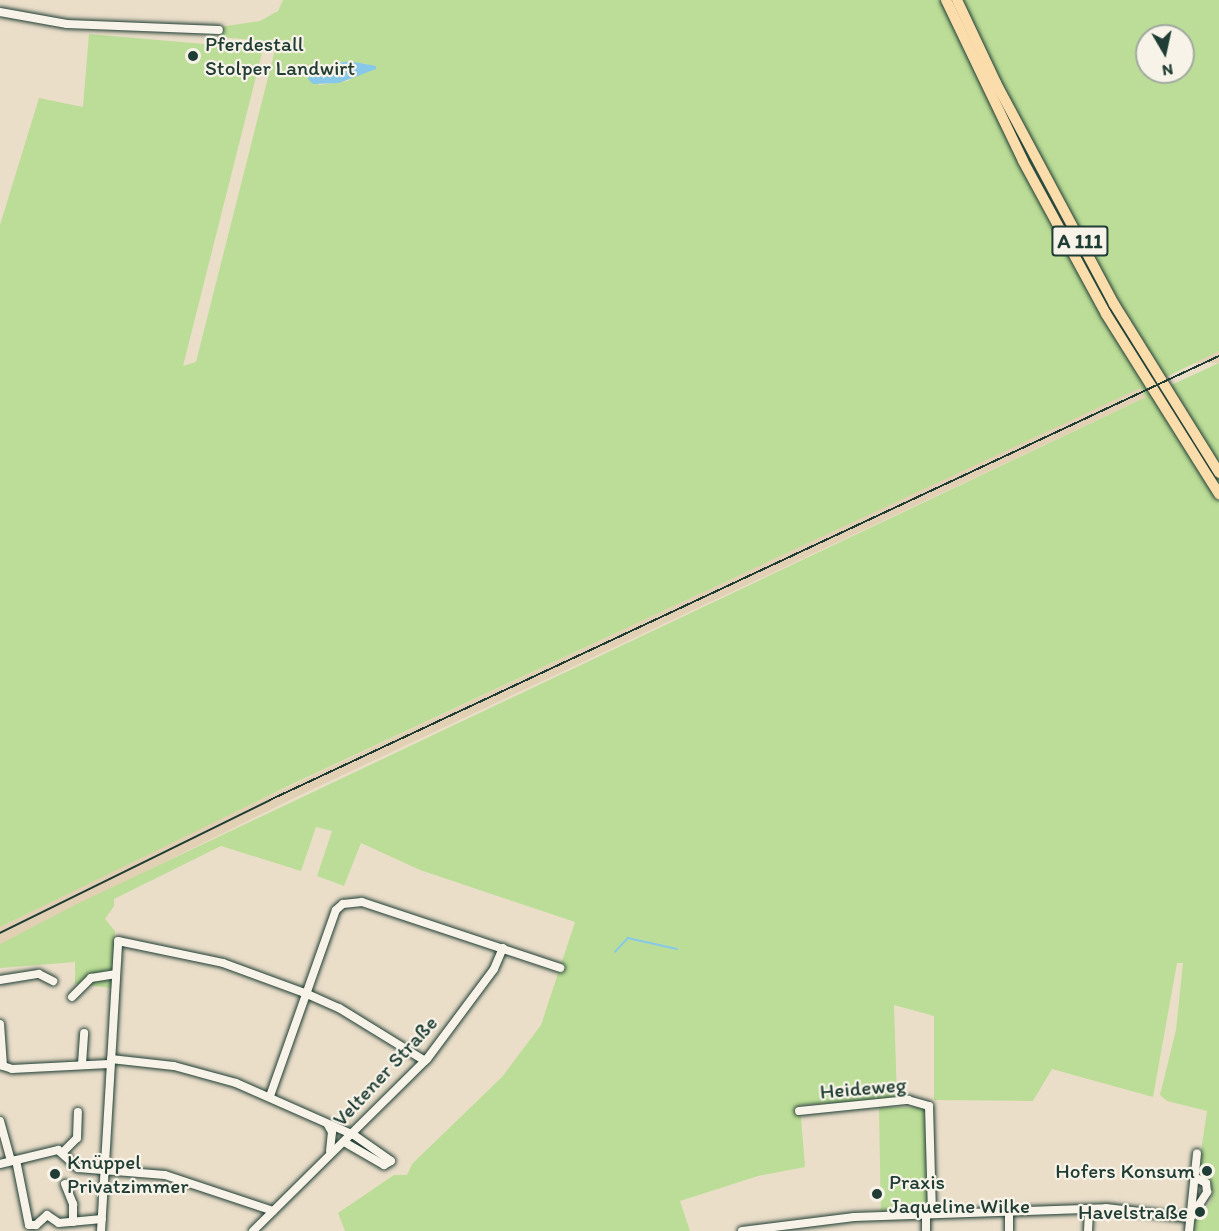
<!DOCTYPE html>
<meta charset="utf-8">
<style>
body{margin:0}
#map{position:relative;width:1219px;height:1231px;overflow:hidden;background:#eadec9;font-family:Itim,sans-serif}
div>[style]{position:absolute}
.built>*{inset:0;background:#e1d0b3;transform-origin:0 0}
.green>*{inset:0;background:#bcdd97;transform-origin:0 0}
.water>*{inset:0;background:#87c8e8}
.stream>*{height:1.5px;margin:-0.75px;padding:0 0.75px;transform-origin:0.75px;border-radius:0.75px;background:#87c8e8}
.roads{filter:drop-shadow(0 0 2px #1f3d34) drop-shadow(0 0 2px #1f3d34)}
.minor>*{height:8px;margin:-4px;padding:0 4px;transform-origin:4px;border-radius:4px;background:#f7f3e8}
.highway>*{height:10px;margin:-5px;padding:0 5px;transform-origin:5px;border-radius:5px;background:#fbddab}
.rail>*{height:1.5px;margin:-0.75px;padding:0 0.75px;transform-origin:0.75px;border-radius:0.75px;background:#1f3d34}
.dots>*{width:16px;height:16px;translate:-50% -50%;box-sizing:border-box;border:3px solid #f7f3e8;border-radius:50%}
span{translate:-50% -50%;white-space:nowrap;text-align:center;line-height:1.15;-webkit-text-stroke:4.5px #f7f3e8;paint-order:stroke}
.shield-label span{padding:2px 4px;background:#f7f3e8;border:2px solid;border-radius:4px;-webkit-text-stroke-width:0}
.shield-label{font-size:20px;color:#1f3d34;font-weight:700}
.poi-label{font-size:21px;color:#1f3d34}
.left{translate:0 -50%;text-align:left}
.right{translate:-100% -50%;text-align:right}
.street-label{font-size:21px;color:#1f3d34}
.north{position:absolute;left:1135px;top:24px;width:60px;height:60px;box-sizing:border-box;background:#f7f3e8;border:2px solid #a1aaa0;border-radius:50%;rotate:171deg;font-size:16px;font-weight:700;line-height:24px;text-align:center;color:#1f3d34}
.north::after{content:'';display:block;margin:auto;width:21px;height:27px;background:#1f3d34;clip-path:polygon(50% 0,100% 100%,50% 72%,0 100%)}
</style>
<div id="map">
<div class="built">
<div style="left:1219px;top:351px;width:12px;height:62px;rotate:90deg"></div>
<div style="clip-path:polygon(1140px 387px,1146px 397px,294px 798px,0 944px,0 927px,173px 841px)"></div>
</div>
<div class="green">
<div style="clip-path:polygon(evenodd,283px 0,1219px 0,1219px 351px,1164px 378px,1169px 386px,1219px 363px,1219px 1231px,1193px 1231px,1195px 1220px,1210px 1203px,1213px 1192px,1210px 1178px,1198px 1171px,1207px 1111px,1167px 1101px,1160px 1095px,1176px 1030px,1183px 963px,1177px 963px,1153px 1097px,1052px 1069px,1033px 1101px,934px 1100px,934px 1016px,894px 1005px,897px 1099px,800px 1105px,805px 1167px,758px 1176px,680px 1201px,690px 1231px,345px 1231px,338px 1213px,394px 1175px,407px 1175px,412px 1164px,502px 1077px,541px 1025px,575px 922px,420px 870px,361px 843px,344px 886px,317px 876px,332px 831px,316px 827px,301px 871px,221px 846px,114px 899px,114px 906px,105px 919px,115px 931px,112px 988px,75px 984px,75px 962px,0 968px,0 944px,79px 903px,1146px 397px,1140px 388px,288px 786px,0 927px,0 225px,39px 98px,83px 107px,89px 34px,263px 49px,183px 366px,196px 362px,277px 42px,219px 37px,220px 27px,260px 21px,278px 11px,283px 0,1147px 36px,1183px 36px,1183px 72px,1147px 72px,1147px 36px,283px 0,344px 62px,368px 64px,348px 81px,319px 85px,318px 66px,344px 62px)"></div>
<div style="left:926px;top:1107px;width:104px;height:47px;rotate:89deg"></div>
</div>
<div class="water">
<div style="clip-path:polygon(349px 61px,376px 66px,376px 69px,339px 83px,313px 84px,308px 79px,313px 68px)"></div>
</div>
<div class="stream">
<div style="left:615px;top:952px;width:19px;rotate:-47deg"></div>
<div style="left:628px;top:938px;width:50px;rotate:12.7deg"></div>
</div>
<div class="roads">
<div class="minor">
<div style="left:0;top:12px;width:68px;rotate:10.2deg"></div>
<div style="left:67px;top:24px;width:152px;rotate:2.3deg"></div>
<div style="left:0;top:980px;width:39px;rotate:-9deg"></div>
<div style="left:39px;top:974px;width:16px;rotate:27deg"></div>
<div style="left:72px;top:997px;width:27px;rotate:-45deg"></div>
<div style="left:91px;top:978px;width:24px;rotate:-9deg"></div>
<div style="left:0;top:1024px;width:42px;rotate:85.9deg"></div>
<div style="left:111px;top:1059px;width:63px;rotate:6.3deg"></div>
<div style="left:174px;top:1066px;width:64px;rotate:15.3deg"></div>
<div style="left:236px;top:1083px;width:129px;rotate:23.8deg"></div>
<div style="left:354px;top:1135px;width:45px;rotate:35.1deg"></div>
<div style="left:391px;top:1161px;width:8px;rotate:150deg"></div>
<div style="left:384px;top:1165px;width:46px;rotate:-150.1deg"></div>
<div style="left:82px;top:1064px;width:31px;rotate:-86deg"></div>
<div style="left:0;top:1065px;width:13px;rotate:18deg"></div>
<div style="left:12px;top:1069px;width:97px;rotate:-3deg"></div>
<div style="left:270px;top:1096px;width:197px;rotate:-70.5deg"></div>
<div style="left:336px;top:910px;width:9px;rotate:-41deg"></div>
<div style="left:343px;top:904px;width:19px;rotate:-6deg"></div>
<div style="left:362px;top:902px;width:209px;rotate:18.4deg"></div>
<div style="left:799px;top:1111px;width:110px;rotate:-5.8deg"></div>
<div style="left:908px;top:1100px;width:22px;rotate:16deg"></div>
<div style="left:929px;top:1106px;width:108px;rotate:88.4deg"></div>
<div style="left:0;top:1121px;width:41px;rotate:74.6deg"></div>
<div style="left:328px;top:1125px;width:8px;rotate:60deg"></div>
<div style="left:332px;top:1132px;width:19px;rotate:96deg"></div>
<div style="left:64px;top:1151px;width:18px;rotate:-45deg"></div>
<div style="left:77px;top:1138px;width:26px;rotate:-88deg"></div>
<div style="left:16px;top:1160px;width:66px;rotate:78.7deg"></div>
<div style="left:29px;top:1225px;width:7px"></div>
<div style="left:36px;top:1225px;width:15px;rotate:-42deg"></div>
<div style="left:47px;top:1215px;width:14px;rotate:34deg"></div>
<div style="left:59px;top:1223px;width:43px;rotate:-5.3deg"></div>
<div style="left:0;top:1164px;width:60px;rotate:-13.6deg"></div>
<div style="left:58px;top:1150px;width:27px;rotate:42deg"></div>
<div style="left:78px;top:1168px;width:87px;rotate:4.6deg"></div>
<div style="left:165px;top:1175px;width:114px;rotate:18.4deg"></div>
<div style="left:65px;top:1184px;width:22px;rotate:68deg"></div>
<div style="left:73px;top:1204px;width:18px;rotate:90deg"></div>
<div style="left:926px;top:1215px;width:16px;rotate:90deg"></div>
<div style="left:1191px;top:1217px;width:30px;rotate:-57deg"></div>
<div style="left:1207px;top:1192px;width:9px;rotate:-96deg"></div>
<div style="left:1206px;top:1183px;width:13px;rotate:-153deg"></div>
<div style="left:101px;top:1231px;width:290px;rotate:-86.6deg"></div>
<div style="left:118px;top:941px;width:107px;rotate:11.8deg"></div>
<div style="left:223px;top:963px;width:87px;rotate:20.1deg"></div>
<div style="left:305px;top:993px;width:37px;rotate:24deg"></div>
<div style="left:339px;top:1008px;width:101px;rotate:31.6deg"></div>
<div style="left:253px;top:1231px;width:245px;rotate:-44.7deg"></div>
<div style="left:427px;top:1059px;width:112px;rotate:-53.3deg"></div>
<div style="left:494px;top:969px;width:23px;rotate:-67deg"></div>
<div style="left:742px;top:1231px;width:113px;rotate:-7.1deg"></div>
<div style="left:854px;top:1217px;width:252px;rotate:-2deg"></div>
<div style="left:1106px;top:1208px;width:85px;rotate:6.8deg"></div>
<div style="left:1009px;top:1231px;width:19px;rotate:-90deg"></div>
<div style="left:1088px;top:1231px;width:22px;rotate:-87deg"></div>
<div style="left:1189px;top:1231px;width:78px;rotate:-84.1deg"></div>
</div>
<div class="highway">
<div style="left:946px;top:0;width:178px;rotate:64.4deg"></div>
<div style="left:1023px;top:161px;width:174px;rotate:61.5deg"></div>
<div style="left:1106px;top:314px;width:213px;rotate:57.9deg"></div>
<div style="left:957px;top:0;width:92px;rotate:64.8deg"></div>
<div style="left:996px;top:83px;width:251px;rotate:61.9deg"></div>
<div style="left:1114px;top:304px;width:199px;rotate:58.1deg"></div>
</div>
</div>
<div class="rail">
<div style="left:0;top:933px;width:301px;rotate:-26.2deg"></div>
<div style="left:270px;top:800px;width:1048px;rotate:-25.07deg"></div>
</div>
<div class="dots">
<div style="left:193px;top:56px;background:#1f3d34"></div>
<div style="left:1207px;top:1171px;background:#1f3d34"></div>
<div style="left:55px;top:1174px;background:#1f3d34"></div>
<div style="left:877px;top:1194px;background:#1f3d34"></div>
<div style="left:1200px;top:1212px;background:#1f3d34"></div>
</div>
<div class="shield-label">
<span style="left:1080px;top:241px">A 111</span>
</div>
<div class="poi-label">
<span class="left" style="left:205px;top:56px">Pferdestall<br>Stolper Landwirt</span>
<span class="left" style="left:67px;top:1174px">Knüppel<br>Privatzimmer</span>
<span class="right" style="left:1195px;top:1171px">Hofers Konsum</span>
<span class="left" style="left:889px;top:1194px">Praxis<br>Jaqueline Wilke</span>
<span class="right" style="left:1188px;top:1212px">Havelstraße</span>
</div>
<div class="street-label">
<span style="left:385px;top:1071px;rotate:-47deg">Veltener Straße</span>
<span style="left:863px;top:1088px;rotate:-5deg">Heideweg</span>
</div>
<div class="north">N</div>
</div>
